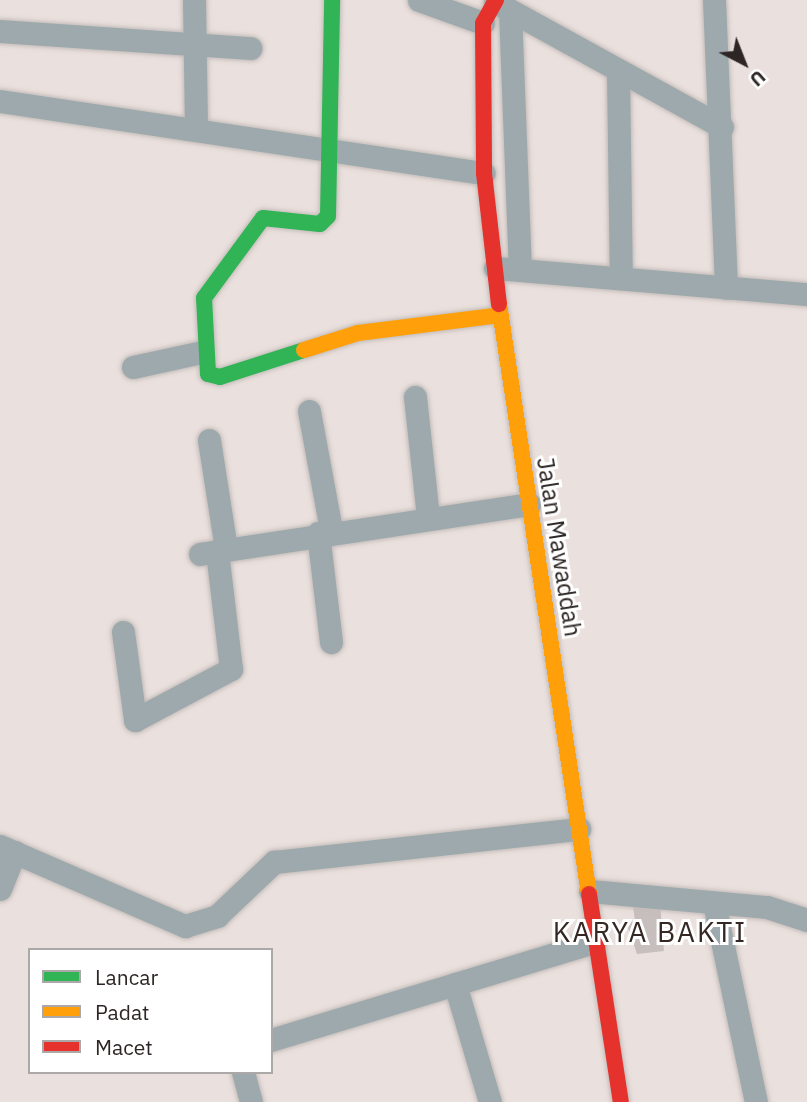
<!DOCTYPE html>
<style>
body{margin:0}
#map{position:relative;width:807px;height:1102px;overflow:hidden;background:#eae0dd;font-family:"IBM Plex Sans",sans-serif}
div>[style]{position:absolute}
.building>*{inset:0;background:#c7bfbd}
.roads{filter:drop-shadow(0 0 2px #c3bcb9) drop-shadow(0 0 2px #c3bcb9)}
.street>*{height:23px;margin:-11.5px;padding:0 11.5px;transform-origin:11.5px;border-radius:11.5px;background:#9da9ac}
.fast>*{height:16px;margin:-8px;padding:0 8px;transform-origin:8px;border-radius:8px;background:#30b455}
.slow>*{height:16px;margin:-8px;padding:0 8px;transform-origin:8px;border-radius:8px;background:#ff9f0a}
.jam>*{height:16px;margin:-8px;padding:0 8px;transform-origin:8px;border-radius:8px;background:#e5322d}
span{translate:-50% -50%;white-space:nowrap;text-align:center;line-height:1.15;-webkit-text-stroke:6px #fff;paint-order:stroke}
.street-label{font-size:24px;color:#2d2624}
.quarter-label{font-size:28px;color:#352723;letter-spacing:2px}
.legend{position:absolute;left:28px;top:948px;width:245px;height:126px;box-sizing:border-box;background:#fff;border:2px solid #aba8a7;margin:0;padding:9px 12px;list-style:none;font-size:21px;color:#2d2624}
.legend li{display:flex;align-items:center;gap:14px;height:35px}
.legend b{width:35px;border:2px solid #aba8a7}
.north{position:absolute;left:709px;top:28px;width:70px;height:70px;-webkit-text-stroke:5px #fff;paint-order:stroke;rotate:138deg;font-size:19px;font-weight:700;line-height:28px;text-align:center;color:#2d2624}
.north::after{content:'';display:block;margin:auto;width:24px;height:32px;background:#2d2624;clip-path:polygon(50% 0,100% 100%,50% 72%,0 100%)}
</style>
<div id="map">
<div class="building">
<div style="clip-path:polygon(660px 904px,664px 951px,637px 954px,626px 922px,635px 922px,633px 906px)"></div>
</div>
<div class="roads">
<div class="street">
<div style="left:194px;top:0;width:126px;rotate:89.1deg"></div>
<div style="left:419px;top:0;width:68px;rotate:19.8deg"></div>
<div style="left:714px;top:0;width:288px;rotate:87.6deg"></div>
<div style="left:495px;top:2px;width:259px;rotate:28.8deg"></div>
<div style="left:510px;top:11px;width:256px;rotate:87.8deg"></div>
<div style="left:0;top:31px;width:251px;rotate:3.9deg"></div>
<div style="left:618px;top:72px;width:205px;rotate:89.2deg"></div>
<div style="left:0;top:101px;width:489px;rotate:8.5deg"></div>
<div style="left:495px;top:268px;width:313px;rotate:4.8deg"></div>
<div style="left:133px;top:367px;width:71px;rotate:-12.3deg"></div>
<div style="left:415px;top:397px;width:120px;rotate:83.8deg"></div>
<div style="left:309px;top:411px;width:121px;rotate:79.5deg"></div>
<div style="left:209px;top:440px;width:110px;rotate:81.1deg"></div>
<div style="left:318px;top:533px;width:110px;rotate:83.2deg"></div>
<div style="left:200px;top:554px;width:333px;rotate:-8.6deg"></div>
<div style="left:123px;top:632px;width:89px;rotate:82.2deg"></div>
<div style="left:135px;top:720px;width:109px;rotate:-28deg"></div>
<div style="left:231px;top:669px;width:119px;rotate:-96.8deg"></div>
<div style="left:0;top:846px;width:202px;rotate:23.4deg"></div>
<div style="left:185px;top:926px;width:34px;rotate:-17deg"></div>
<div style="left:217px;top:916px;width:79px;rotate:-43.5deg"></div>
<div style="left:274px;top:862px;width:307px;rotate:-6.2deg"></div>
<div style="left:0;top:889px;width:40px;rotate:-68deg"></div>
<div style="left:590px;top:891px;width:178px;rotate:5.2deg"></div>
<div style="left:767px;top:907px;width:42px;rotate:18deg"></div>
<div style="left:714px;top:903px;width:203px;rotate:78.1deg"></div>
<div style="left:455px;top:984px;width:123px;rotate:73.5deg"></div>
<div style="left:271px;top:1040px;width:338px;rotate:-16.9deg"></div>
<div style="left:243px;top:1072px;width:31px;rotate:75deg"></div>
</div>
<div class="fast">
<div style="left:304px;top:350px;width:88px;rotate:162.2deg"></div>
<div style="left:220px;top:377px;width:12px;rotate:-166deg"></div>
<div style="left:208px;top:374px;width:76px;rotate:-93deg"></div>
<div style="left:204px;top:298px;width:99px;rotate:-53.6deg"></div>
<div style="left:263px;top:218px;width:57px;rotate:6deg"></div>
<div style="left:320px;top:224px;width:11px;rotate:-45deg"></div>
<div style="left:328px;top:216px;width:216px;rotate:-88.9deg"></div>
</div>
<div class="slow">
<div style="left:499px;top:304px;width:597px;rotate:81.33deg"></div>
<div style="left:304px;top:350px;width:57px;rotate:-17.5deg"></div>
<div style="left:358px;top:333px;width:143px;rotate:-7.2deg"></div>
</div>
<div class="jam">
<div style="left:496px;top:0;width:26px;rotate:119deg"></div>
<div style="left:483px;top:23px;width:150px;rotate:89.6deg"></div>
<div style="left:484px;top:173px;width:132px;rotate:83.5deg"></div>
<div style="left:589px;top:894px;width:210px;rotate:81.3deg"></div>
</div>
</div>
<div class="street-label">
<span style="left:559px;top:547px;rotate:81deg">Jalan Mawaddah</span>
</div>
<div class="quarter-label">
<span style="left:650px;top:932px">KARYA BAKTI</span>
</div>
<ul class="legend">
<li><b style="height:9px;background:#30b455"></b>Lancar</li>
<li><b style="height:9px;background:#ff9f0a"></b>Padat</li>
<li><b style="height:9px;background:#e5322d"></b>Macet</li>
</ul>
<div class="north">U</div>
</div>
